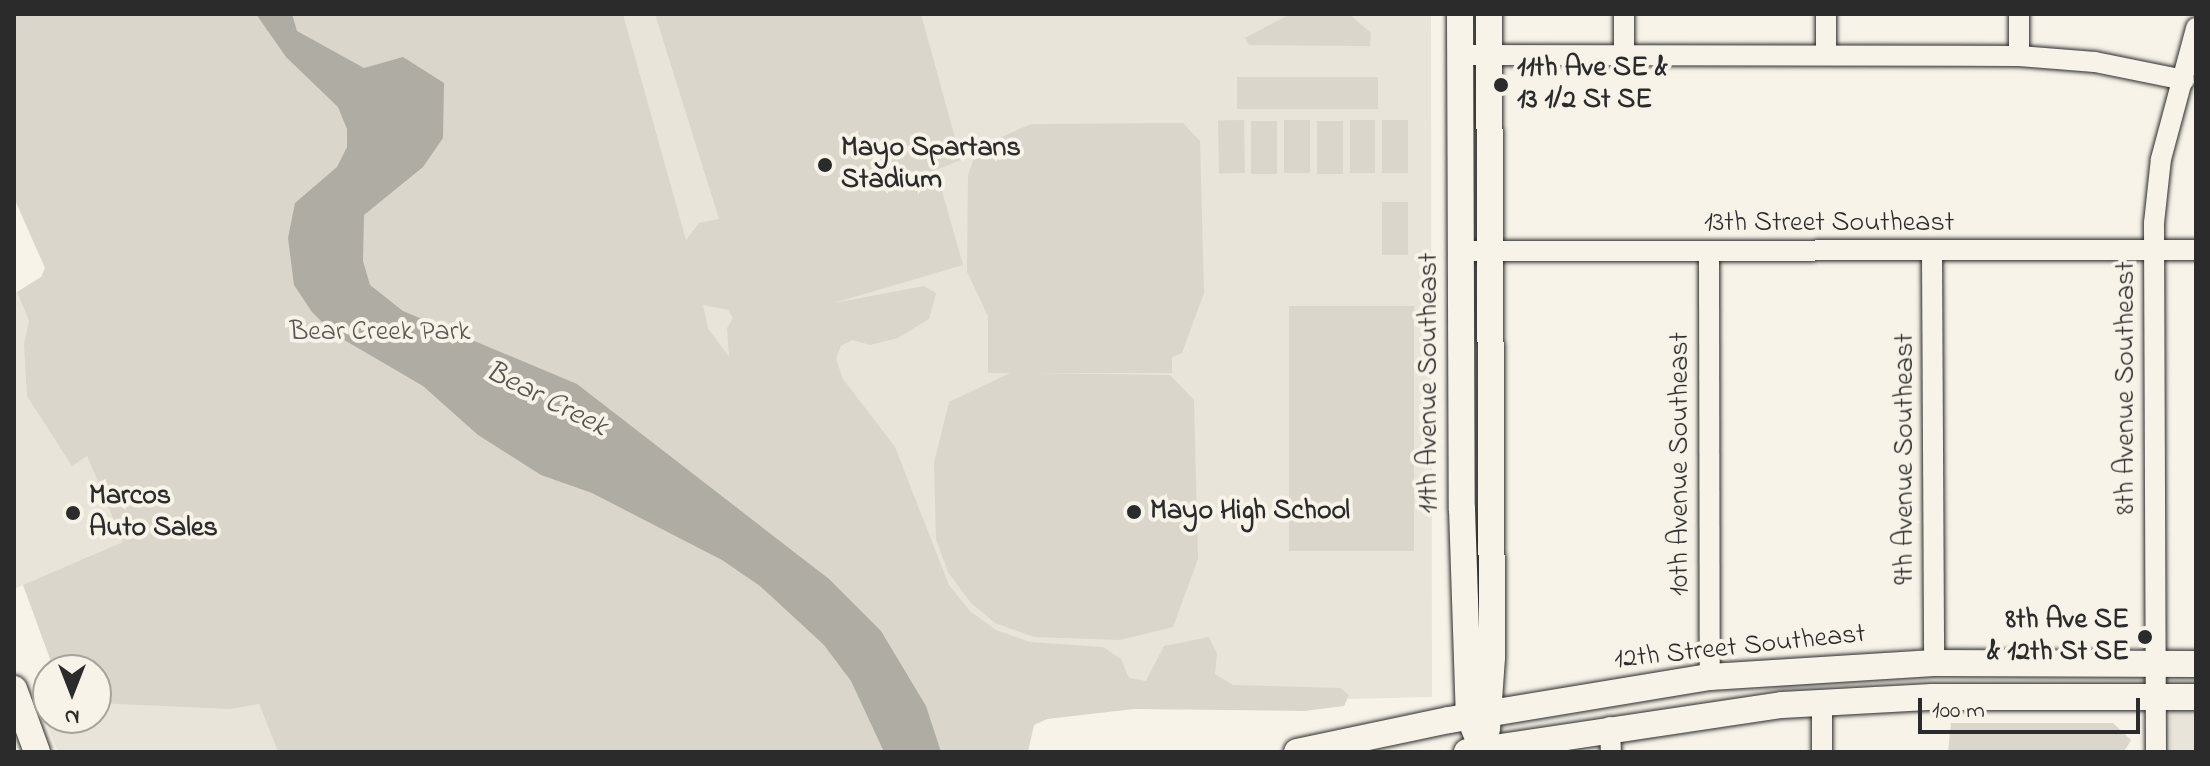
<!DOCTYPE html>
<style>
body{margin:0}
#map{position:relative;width:2210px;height:766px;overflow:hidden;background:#f7f3e8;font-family:"Indie Flower",sans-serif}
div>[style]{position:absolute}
.built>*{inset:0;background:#e8e4da;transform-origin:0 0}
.green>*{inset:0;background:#dad6cc;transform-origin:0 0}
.water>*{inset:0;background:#afaca4}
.roads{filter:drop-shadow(0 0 2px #2b2b2b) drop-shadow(0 0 2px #2b2b2b)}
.minor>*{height:20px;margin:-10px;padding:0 10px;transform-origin:10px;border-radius:10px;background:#f7f3e8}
.major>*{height:26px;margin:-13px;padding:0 13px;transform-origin:13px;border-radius:13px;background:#f7f3e8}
.dots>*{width:22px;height:22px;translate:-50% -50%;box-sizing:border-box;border:4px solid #f7f3e8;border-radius:50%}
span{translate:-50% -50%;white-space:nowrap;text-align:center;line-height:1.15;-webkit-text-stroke:8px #f7f3e8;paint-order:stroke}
.poi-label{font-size:28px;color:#2b2b2b;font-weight:700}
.left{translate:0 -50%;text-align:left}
.right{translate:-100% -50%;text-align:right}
.street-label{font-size:28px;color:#2b2b2b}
.park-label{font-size:28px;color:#575653}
.water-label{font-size:30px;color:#53524f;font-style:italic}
.frame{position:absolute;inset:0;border:16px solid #2b2b2b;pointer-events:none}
.north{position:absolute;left:32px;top:654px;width:80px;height:80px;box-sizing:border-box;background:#f7f3e8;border:2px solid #a5a39c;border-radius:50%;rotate:180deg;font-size:22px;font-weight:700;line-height:32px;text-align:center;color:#2b2b2b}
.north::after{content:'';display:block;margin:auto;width:28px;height:36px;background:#2b2b2b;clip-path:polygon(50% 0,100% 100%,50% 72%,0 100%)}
.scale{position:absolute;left:1918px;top:698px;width:222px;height:36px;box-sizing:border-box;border:4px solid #2b2b2b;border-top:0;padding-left:10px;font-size:24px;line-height:28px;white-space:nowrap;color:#2b2b2b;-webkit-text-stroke:6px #f7f3e8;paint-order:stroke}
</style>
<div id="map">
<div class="built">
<div style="clip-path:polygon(623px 14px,1431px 14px,1432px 697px,971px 708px,708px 328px)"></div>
<div style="clip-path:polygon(17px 292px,124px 543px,14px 589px,14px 293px)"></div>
<div style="clip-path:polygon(96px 703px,259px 704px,278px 752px,58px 752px,45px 719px,96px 718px)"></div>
<div style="left:2170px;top:706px;width:26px;height:46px"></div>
</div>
<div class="green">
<div style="clip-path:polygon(evenodd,14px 14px,623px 14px,686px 240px,699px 223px,719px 219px,655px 14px,921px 14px,961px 160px,936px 170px,963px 265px,834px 303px,924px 286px,936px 293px,929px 319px,898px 338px,870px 345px,852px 340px,841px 346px,836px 359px,843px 379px,895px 447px,949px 585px,970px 611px,996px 630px,1030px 642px,1103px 647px,1121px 659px,1129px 678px,1146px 681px,1164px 646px,1209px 637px,1217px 654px,1215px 674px,1233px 685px,1340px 688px,1349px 695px,1344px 706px,1304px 711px,1134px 709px,1047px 719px,1034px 725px,1028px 752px,278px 752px,259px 704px,230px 709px,96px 703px,96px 670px,54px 670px,23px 585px,123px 542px,87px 456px,72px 466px,27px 396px,24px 344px,29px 321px,17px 292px,41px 277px,45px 268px,14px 198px,14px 14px,703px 305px,728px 310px,733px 318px,727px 328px,729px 357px,708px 328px,703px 305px)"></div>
<div style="clip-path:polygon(1290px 14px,1349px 14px,1371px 33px,1370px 46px,1249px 45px,1245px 38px)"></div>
<div style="left:1237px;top:77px;width:141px;height:32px"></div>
<div style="left:1244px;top:120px;width:53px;height:26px;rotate:89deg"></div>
<div style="left:1284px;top:120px;width:26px;height:53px"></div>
<div style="left:1350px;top:120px;width:25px;height:53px"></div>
<div style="left:1382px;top:120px;width:26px;height:53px"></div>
<div style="left:1251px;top:121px;width:26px;height:53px"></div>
<div style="left:1317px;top:121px;width:26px;height:53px"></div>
<div style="clip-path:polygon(1183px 123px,1200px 141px,1204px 293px,1182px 353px,1172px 357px,1172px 373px,1029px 373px,1170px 375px,1194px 400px,1198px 559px,1173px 627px,1120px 640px,1034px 637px,995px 623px,971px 603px,948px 572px,936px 539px,934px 463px,949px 402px,1010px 373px,988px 373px,988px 316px,967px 272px,968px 175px,978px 147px,1031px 124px)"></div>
<div style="left:1382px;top:202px;width:26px;height:53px"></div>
<div style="left:1414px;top:306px;width:245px;height:125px;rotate:90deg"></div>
<div style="clip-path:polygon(1951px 723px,2113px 723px,2131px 740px,2124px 752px,1948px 752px)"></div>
</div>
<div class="water">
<div style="clip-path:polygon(256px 14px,292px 14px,297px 31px,364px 68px,403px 57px,444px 83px,443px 138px,423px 167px,364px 215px,363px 261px,370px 285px,403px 311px,577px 384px,829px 579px,881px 631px,926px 706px,941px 752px,884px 752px,851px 681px,824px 645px,760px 586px,722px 560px,592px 493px,541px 475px,478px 435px,423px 386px,334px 334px,312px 312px,294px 285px,288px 238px,295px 203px,337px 167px,347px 147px,347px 129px,338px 107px,286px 57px)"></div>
</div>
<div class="roads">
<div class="minor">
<div style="left:1624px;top:14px;width:41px;rotate:90deg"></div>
<div style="left:1826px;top:14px;width:41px;rotate:90deg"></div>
<div style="left:2019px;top:14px;width:42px;rotate:90deg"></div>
<div style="left:1460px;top:55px;width:559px;rotate:0.1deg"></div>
<div style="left:2019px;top:56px;width:76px;rotate:4.5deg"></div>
<div style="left:2095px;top:62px;width:91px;rotate:11.4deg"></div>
<div style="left:1462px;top:251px;width:734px;rotate:-0.08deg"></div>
<div style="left:1709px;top:251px;width:426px;rotate:89.9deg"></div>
<div style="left:1932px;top:254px;width:409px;rotate:89.7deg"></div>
<div style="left:1822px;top:702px;width:50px;rotate:90deg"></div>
<div style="left:1610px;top:727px;width:25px;rotate:88deg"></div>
<div style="left:2156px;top:752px;width:529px;rotate:-90.22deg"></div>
<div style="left:2154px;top:223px;width:64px;rotate:-83.8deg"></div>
<div style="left:2161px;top:159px;width:136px;rotate:-75deg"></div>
</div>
<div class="major">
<div style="left:1460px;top:14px;width:495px;rotate:89.8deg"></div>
<div style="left:1462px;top:509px;width:207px;rotate:88.1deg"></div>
<div style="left:1469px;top:716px;width:35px;rotate:68deg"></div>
<div style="left:14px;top:689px;width:67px;rotate:69.9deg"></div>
<div style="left:1487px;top:729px;width:72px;rotate:-86deg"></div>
<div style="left:1492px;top:657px;width:643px;rotate:-90.27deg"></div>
<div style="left:1297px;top:752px;width:155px;rotate:-11.9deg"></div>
<div style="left:1449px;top:720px;width:265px;rotate:-9.4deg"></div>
<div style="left:1710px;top:677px;width:224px;rotate:-3.6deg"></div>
<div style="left:1934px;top:663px;width:262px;rotate:0.2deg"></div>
<div style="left:1467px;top:752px;width:318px;rotate:-8.5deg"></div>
<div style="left:1782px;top:705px;width:150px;rotate:-3.1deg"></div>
<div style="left:1932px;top:697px;width:264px"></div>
</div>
</div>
<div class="dots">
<div style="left:1501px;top:85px;background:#2b2b2b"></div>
<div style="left:825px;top:165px;background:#2b2b2b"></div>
<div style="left:1134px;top:512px;background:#2b2b2b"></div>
<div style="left:73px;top:513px;background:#2b2b2b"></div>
<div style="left:2145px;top:637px;background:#2b2b2b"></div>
</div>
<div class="poi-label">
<span class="left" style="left:1517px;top:85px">11th Ave SE &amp;<br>13 1/2 St SE</span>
<span class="left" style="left:841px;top:165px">Mayo Spartans<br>Stadium</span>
<span class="left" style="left:89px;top:513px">Marcos<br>Auto Sales</span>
<span class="left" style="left:1150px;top:512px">Mayo High School</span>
<span class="right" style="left:2129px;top:637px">8th Ave SE<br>&amp; 12th St SE</span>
</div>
<div class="street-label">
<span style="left:1829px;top:224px">13th Street Southeast</span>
<span style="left:1430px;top:383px;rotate:-90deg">11th Avenue Southeast</span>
<span style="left:2127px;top:388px;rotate:-90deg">8th Avenue Southeast</span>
<span style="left:1906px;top:459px;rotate:-90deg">9th Avenue Southeast</span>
<span style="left:1681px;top:464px;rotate:-90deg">10th Avenue Southeast</span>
<span style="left:1740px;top:648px;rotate:-6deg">12th Street Southeast</span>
</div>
<div class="park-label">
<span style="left:380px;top:333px">Bear Creek Park</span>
</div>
<div class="water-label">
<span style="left:546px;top:400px;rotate:27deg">Bear Creek</span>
</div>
<div class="frame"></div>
<div class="north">N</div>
<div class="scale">100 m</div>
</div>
